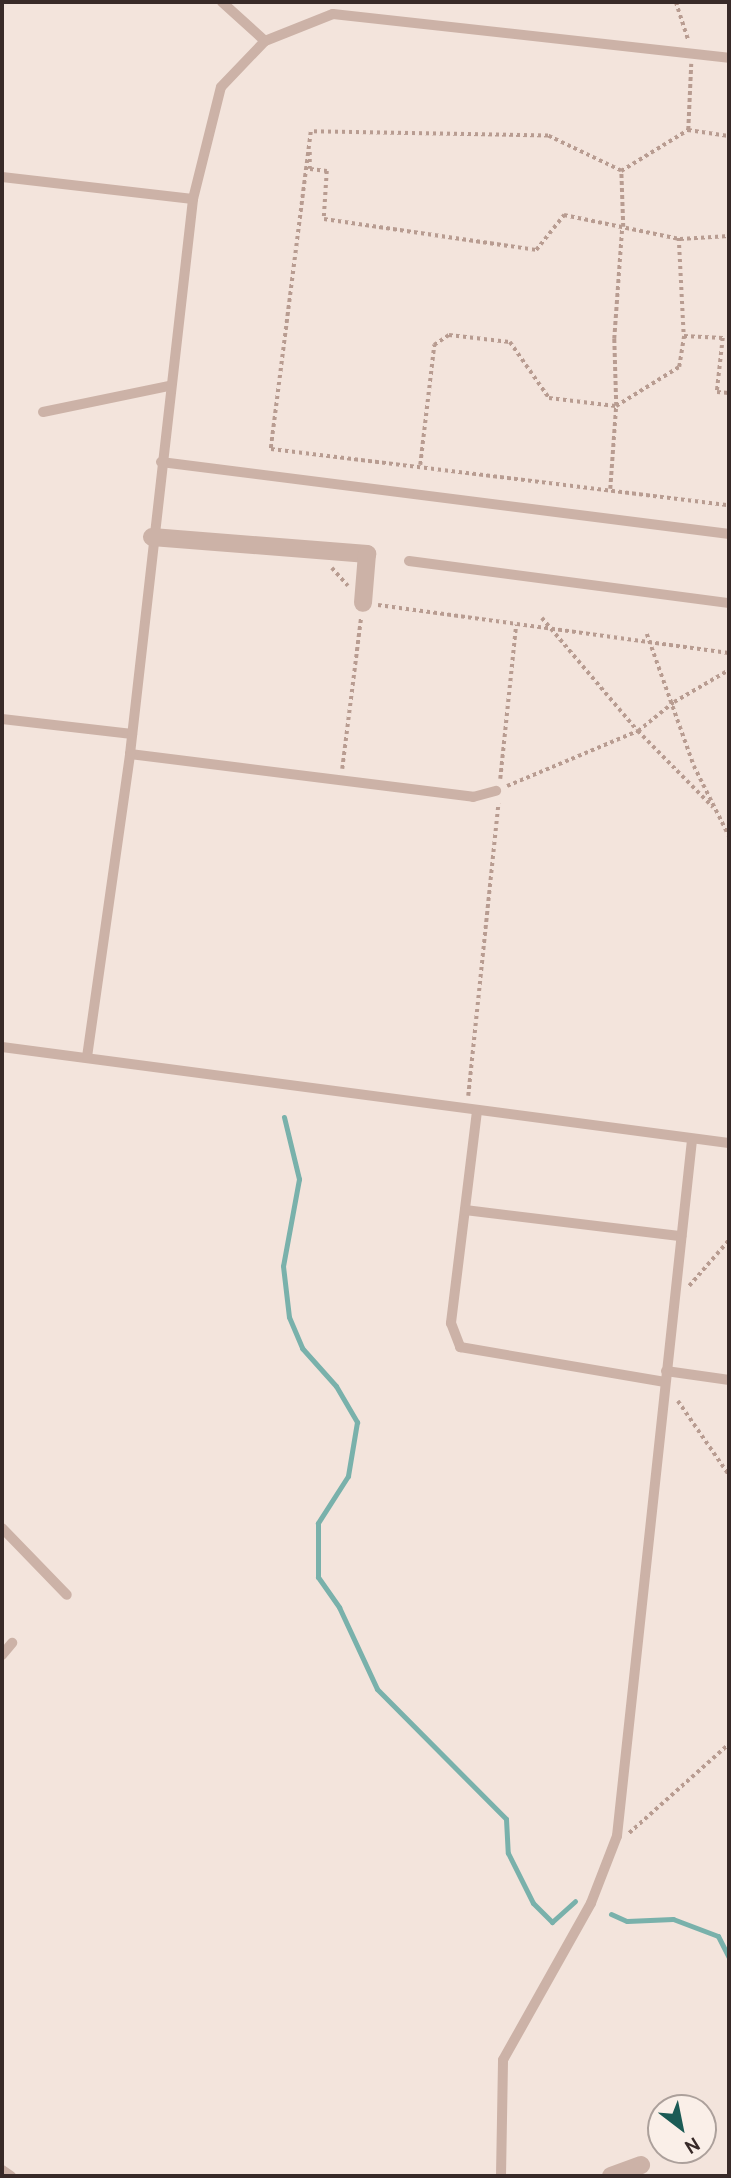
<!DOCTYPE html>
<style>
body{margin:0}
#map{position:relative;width:731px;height:2178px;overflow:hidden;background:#f3e4dc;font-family:Cabin,sans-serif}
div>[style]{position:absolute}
.stream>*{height:5px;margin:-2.5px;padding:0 2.5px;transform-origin:2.5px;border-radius:2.5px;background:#79b1ab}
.path>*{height:3.5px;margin-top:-1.75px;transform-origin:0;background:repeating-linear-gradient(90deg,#b89c91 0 3.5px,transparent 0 7px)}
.service>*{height:10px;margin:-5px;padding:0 5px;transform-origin:5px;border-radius:5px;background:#ccb2a7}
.minor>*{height:18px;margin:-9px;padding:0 9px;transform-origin:9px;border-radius:9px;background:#ccb2a7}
span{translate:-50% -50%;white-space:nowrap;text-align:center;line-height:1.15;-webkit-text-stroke:5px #faefe8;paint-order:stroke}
.frame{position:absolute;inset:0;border:4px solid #382a28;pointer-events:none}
.north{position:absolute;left:647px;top:2094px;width:70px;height:70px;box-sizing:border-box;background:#faefe8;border:2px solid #aca09b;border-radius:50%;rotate:148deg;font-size:19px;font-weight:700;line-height:28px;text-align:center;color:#382a28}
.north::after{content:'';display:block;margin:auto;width:24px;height:32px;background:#1b5b55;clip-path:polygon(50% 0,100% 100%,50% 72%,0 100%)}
</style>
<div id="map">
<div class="stream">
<div style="left:284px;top:1117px;width:64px;rotate:76.4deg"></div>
<div style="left:299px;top:1179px;width:88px;rotate:100.4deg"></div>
<div style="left:283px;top:1266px;width:51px;rotate:83.3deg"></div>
<div style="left:289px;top:1317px;width:34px;rotate:67deg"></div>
<div style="left:302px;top:1348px;width:51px;rotate:48.2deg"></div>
<div style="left:336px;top:1386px;width:42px;rotate:59.7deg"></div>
<div style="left:357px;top:1422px;width:55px;rotate:99.5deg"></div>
<div style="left:348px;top:1476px;width:56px;rotate:122.6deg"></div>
<div style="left:318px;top:1523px;width:54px;rotate:90deg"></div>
<div style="left:318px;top:1577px;width:37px;rotate:55deg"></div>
<div style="left:339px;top:1607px;width:90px;rotate:65.1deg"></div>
<div style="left:377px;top:1689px;width:183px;rotate:45.2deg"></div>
<div style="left:506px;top:1819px;width:34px;rotate:87deg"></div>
<div style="left:508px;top:1853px;width:56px;rotate:63.4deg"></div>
<div style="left:533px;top:1903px;width:27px;rotate:45deg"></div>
<div style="left:552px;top:1922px;width:31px;rotate:-42deg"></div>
<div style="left:611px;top:1914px;width:17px;rotate:24deg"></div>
<div style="left:627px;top:1921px;width:46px;rotate:-2.5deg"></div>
<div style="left:673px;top:1919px;width:48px;rotate:20.7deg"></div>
<div style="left:718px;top:1936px;width:25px;rotate:63deg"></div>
</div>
<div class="path">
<div style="left:676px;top:2px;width:40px;rotate:72deg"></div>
<div style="left:688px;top:130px;width:41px;rotate:8.3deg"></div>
<div style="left:310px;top:152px;width:17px;rotate:90deg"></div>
<div style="left:310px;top:169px;width:17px;rotate:7deg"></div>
<div style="left:327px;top:171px;width:48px;rotate:93.6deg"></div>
<div style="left:324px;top:219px;width:214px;rotate:8.3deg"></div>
<div style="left:536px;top:250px;width:45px;rotate:-51.3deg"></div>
<div style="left:564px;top:215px;width:118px;rotate:11.7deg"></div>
<div style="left:680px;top:239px;width:49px;rotate:-3.5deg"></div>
<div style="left:621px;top:171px;width:81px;rotate:-154.4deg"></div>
<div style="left:548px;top:136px;width:237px;rotate:-179deg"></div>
<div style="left:311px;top:132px;width:320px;rotate:97.2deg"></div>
<div style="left:271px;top:449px;width:461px;rotate:7deg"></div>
<div style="left:623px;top:227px;width:56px;rotate:-92deg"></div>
<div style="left:621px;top:171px;width:79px;rotate:-31.5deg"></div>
<div style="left:688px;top:130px;width:66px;rotate:-87.4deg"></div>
<div style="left:679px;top:238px;width:98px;rotate:87.1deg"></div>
<div style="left:420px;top:465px;width:121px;rotate:-83.3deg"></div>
<div style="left:434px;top:345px;width:18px;rotate:-34deg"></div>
<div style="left:449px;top:335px;width:61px;rotate:6.5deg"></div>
<div style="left:510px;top:342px;width:68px;rotate:55.1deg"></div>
<div style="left:549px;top:398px;width:67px;rotate:6.8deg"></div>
<div style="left:616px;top:406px;width:67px;rotate:-91.7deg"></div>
<div style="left:614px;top:339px;width:112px;rotate:-85.9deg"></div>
<div style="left:610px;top:489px;width:83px;rotate:-85.9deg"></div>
<div style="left:616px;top:406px;width:74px;rotate:-31.8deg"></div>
<div style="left:679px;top:367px;width:31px;rotate:-81deg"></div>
<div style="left:684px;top:336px;width:39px;rotate:3deg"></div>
<div style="left:723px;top:338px;width:54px;rotate:96.3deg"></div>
<div style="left:717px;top:392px;width:12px;rotate:5deg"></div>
<div style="left:332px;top:568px;width:24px;rotate:48deg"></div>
<div style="left:378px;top:605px;width:354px;rotate:7.8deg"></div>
<div style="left:542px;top:618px;width:148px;rotate:49.7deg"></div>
<div style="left:638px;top:731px;width:107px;rotate:45.4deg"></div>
<div style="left:647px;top:634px;width:140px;rotate:70.4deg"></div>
<div style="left:694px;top:766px;width:78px;rotate:63.4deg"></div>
<div style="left:342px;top:769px;width:153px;rotate:-82.9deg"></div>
<div style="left:500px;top:779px;width:155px;rotate:-84.1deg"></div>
<div style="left:507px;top:786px;width:142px;rotate:-22.8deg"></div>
<div style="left:638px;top:731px;width:46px;rotate:-38.9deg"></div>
<div style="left:674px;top:702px;width:64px;rotate:-30.2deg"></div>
<div style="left:468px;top:1096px;width:294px;rotate:-84.1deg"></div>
<div style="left:689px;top:1286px;width:61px;rotate:-49deg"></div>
<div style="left:678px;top:1401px;width:90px;rotate:55.4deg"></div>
<div style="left:629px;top:1833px;width:134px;rotate:-41.7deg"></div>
</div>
<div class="service">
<div style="left:222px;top:2px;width:58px;rotate:42.2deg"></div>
<div style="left:265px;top:41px;width:73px;rotate:-21.7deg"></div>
<div style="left:333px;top:14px;width:398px;rotate:6.3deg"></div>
<div style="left:2px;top:177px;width:192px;rotate:6.6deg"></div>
<div style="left:43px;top:412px;width:129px;rotate:-11.7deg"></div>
<div style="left:161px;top:462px;width:573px;rotate:7.22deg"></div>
<div style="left:409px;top:561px;width:323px;rotate:7.5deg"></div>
<div style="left:2px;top:719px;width:131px;rotate:6.6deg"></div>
<div style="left:130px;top:754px;width:346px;rotate:7.1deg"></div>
<div style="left:473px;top:797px;width:24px;rotate:-15deg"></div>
<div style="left:2px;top:1047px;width:733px;rotate:7.52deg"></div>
<div style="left:87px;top:1057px;width:306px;rotate:-81.9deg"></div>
<div style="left:130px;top:754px;width:559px;rotate:-83.52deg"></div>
<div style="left:193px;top:199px;width:115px;rotate:-76deg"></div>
<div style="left:221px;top:87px;width:64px;rotate:-46.3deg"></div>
<div style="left:477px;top:1111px;width:214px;rotate:97deg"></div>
<div style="left:451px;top:1323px;width:26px;rotate:69deg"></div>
<div style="left:460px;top:1347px;width:208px;rotate:9.7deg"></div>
<div style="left:465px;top:1210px;width:218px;rotate:6.9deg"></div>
<div style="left:666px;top:1371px;width:64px;rotate:8.1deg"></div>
<div style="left:2px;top:1528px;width:93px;rotate:45.9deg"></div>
<div style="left:2px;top:1655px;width:16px;rotate:-50deg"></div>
<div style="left:2px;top:2170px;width:11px;rotate:34deg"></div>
<div style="left:501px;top:2176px;width:116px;rotate:-89deg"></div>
<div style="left:503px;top:2060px;width:180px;rotate:-60.7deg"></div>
<div style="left:591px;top:1903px;width:72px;rotate:-68.8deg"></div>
<div style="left:617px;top:1836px;width:700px;rotate:-83.85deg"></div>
</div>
<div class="minor">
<div style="left:152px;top:537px;width:216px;rotate:4.5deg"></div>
<div style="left:367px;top:554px;width:49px;rotate:94.7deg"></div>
<div style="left:611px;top:2176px;width:32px;rotate:-20deg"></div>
</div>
<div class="frame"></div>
<div class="north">N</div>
</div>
